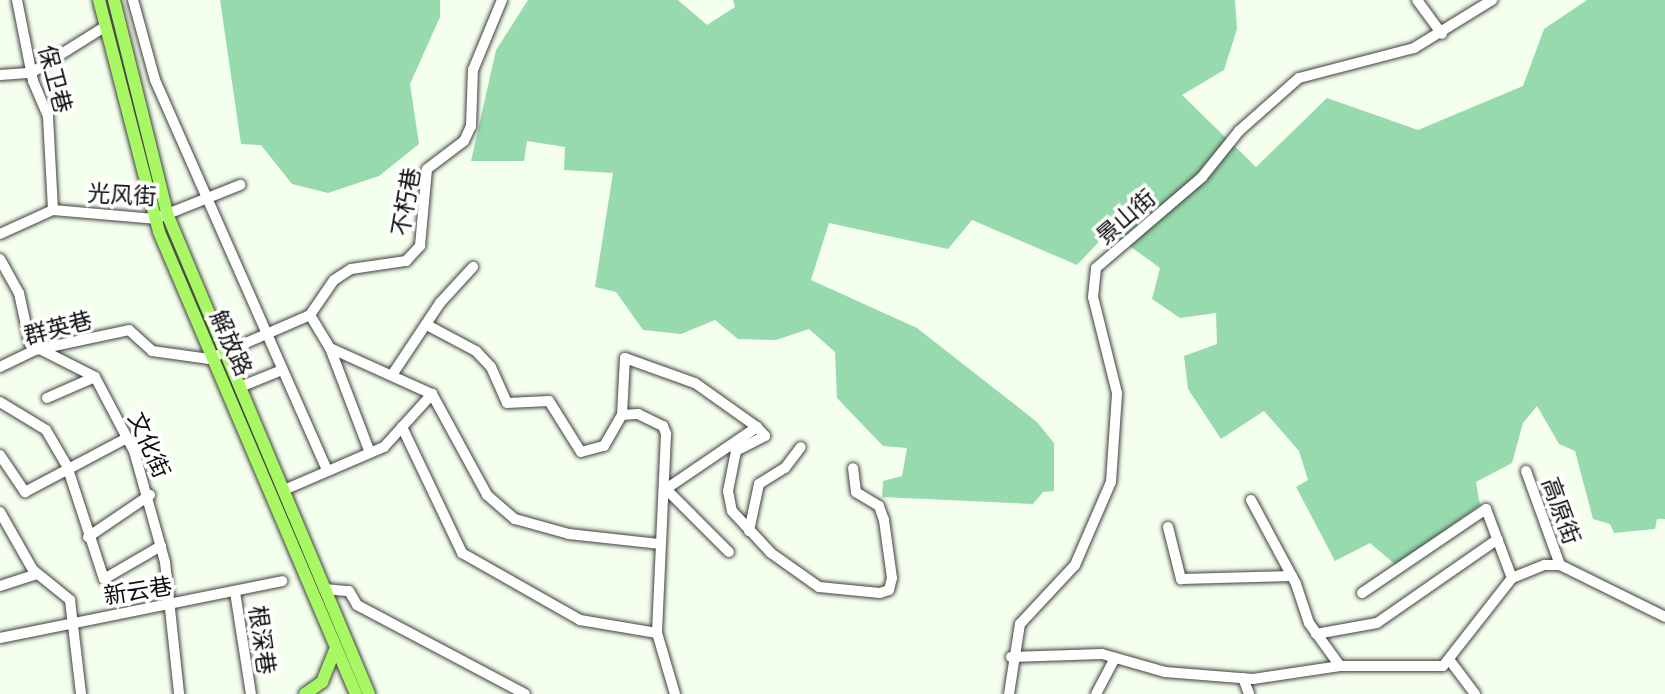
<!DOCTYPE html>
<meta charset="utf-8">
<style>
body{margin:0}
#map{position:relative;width:1665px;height:694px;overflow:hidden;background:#f4ffed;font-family:"PT Serif","Noto Sans SC",serif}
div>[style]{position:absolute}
.forest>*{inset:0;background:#96daad}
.roads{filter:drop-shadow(0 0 2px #404040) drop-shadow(0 0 2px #404040)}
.minor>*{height:10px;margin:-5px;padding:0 5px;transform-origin:5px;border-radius:5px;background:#fff}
.major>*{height:12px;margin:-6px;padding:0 6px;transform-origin:6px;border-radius:6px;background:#a8f863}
span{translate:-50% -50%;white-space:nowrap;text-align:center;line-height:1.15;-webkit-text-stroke:7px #fff;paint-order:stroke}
.street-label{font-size:23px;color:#0d0d0d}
</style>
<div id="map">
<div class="forest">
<div style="clip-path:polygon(220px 0,440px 0,440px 17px,410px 84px,419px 144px,379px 176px,328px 193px,292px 184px,261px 145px,241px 144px)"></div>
<div style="clip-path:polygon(528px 0,678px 0,707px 25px,735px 7px,733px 0,1235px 0,1237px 29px,1224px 70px,1182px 95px,1256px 167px,1327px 98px,1418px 130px,1523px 86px,1544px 29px,1587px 0,1665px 0,1665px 519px,1657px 519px,1655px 529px,1614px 533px,1610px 524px,1593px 519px,1575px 451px,1559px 444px,1537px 406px,1523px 423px,1512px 463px,1476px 482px,1480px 505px,1396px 565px,1370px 543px,1335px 561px,1296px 487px,1308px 480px,1299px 451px,1264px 411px,1221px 439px,1188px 389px,1184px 356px,1217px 344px,1216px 313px,1180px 318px,1152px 299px,1160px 268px,1109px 231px,1077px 265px,972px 220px,948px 249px,829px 223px,811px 280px,917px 328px,1037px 422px,1054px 443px,1054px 491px,1043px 492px,1033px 504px,882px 497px,883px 481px,902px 476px,907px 448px,883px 446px,837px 398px,835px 352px,809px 329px,776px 340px,738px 339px,715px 320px,681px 334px,643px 330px,616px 292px,595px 287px,613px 173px,564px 170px,565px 147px,527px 141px,524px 161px,471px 161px,496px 50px)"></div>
</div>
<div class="roads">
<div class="minor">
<div style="left:17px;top:0;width:83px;rotate:78.8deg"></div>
<div style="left:33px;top:81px;width:39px;rotate:67deg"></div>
<div style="left:48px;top:117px;width:93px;rotate:86.9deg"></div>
<div style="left:133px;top:0;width:83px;rotate:74.6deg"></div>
<div style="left:155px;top:80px;width:426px;rotate:66.2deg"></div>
<div style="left:1417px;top:0;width:42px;rotate:53.7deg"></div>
<div style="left:0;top:75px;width:31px;rotate:-4deg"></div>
<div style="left:31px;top:73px;width:89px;rotate:-32.1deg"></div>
<div style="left:0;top:234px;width:58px;rotate:-24.4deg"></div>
<div style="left:53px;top:210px;width:102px;rotate:5deg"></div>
<div style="left:155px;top:219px;width:92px;rotate:-21.8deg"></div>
<div style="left:0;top:259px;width:39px;rotate:61deg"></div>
<div style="left:19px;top:293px;width:52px;rotate:77.8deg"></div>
<div style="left:30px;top:344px;width:73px;rotate:26.9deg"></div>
<div style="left:95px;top:377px;width:84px;rotate:62.2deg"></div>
<div style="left:134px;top:451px;width:115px;rotate:74.4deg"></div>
<div style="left:165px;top:562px;width:133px;rotate:83.9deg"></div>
<div style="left:310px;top:315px;width:39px;rotate:59deg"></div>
<div style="left:330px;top:348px;width:112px;rotate:24.3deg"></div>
<div style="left:427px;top:325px;width:55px;rotate:28deg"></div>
<div style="left:476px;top:351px;width:22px;rotate:47deg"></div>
<div style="left:491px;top:367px;width:39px;rotate:66deg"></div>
<div style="left:507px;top:403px;width:42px;rotate:-2.7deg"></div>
<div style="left:549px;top:401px;width:60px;rotate:57.9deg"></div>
<div style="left:581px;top:452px;width:24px;rotate:-15deg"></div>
<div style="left:604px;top:446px;width:36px;rotate:-60deg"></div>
<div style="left:622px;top:415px;width:57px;rotate:-87deg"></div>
<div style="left:625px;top:358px;width:74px;rotate:19.7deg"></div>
<div style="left:695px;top:383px;width:76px;rotate:35.4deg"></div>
<div style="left:757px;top:427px;width:110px;rotate:145.7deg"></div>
<div style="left:666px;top:489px;width:89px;rotate:45deg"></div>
<div style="left:330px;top:348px;width:112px;rotate:69.1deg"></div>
<div style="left:0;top:367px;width:39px;rotate:-26deg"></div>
<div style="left:35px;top:350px;width:96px;rotate:-12deg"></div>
<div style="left:129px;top:330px;width:31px;rotate:42deg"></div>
<div style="left:152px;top:351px;width:58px;rotate:8deg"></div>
<div style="left:209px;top:359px;width:110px;rotate:-23.5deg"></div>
<div style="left:310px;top:315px;width:42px;rotate:-55.6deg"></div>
<div style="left:334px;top:280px;width:20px;rotate:-33deg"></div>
<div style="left:351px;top:269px;width:56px;rotate:-8.3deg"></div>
<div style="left:406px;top:261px;width:21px;rotate:-47deg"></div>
<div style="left:420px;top:246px;width:77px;rotate:-84.8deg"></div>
<div style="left:427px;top:169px;width:46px;rotate:-37.1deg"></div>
<div style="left:464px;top:141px;width:17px;rotate:-65deg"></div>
<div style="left:471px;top:126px;width:56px;rotate:-88deg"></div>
<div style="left:473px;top:70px;width:76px;rotate:-67.5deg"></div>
<div style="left:392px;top:375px;width:87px;rotate:-56.3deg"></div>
<div style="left:440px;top:303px;width:49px;rotate:-47.5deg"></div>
<div style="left:240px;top:387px;width:45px;rotate:-22deg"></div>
<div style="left:47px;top:398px;width:52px;rotate:-23.6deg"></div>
<div style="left:0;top:402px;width:54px;rotate:31.3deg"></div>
<div style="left:46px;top:430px;width:42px;rotate:59.7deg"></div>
<div style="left:67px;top:466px;width:119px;rotate:71.9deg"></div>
<div style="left:104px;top:579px;width:66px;rotate:-30.1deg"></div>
<div style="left:622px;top:415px;width:16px;rotate:-4deg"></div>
<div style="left:638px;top:414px;width:28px;rotate:26deg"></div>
<div style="left:663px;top:426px;width:9px;rotate:69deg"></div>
<div style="left:666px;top:434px;width:199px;rotate:92.6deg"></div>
<div style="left:402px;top:427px;width:140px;rotate:64.5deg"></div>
<div style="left:462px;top:553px;width:136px;rotate:29.6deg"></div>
<div style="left:580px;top:620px;width:78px;rotate:9.6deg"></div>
<div style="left:657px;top:633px;width:64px;rotate:73.6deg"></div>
<div style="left:757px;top:427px;width:12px;rotate:48deg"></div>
<div style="left:765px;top:436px;width:33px;rotate:153deg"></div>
<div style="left:736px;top:451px;width:41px;rotate:101.3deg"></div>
<div style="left:728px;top:491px;width:20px;rotate:79deg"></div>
<div style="left:732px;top:511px;width:57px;rotate:47.1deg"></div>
<div style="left:771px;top:553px;width:59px;rotate:35.3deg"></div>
<div style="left:819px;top:587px;width:61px;rotate:5.6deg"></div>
<div style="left:880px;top:593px;width:9px;rotate:-18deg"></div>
<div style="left:889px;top:590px;width:12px;rotate:-76deg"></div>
<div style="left:892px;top:578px;width:59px;rotate:-97.9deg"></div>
<div style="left:884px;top:520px;width:15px;rotate:-110deg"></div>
<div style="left:879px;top:506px;width:27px;rotate:-149deg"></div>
<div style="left:856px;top:492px;width:24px;rotate:-97deg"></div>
<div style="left:0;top:455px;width:45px;rotate:56deg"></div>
<div style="left:25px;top:492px;width:115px;rotate:-27.9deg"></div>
<div style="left:1526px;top:471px;width:100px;rotate:70.1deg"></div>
<div style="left:284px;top:490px;width:109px;rotate:-23.3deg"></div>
<div style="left:384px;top:447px;width:72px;rotate:-47.8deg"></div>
<div style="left:432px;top:394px;width:115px;rotate:61.4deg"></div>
<div style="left:487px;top:495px;width:37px;rotate:41deg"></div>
<div style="left:515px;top:519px;width:56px;rotate:15.5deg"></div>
<div style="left:569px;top:534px;width:92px;rotate:6.3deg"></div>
<div style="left:1251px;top:500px;width:95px;rotate:61.8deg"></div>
<div style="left:1296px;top:584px;width:41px;rotate:71.6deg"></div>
<div style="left:1309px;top:623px;width:53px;rotate:54.2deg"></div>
<div style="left:0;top:512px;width:67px;rotate:60.4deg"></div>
<div style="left:33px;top:570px;width:48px;rotate:39deg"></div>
<div style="left:70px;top:600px;width:95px;rotate:83.3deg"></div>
<div style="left:1168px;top:527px;width:54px;rotate:76deg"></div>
<div style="left:1181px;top:579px;width:111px;rotate:-1.5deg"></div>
<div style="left:749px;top:531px;width:48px;rotate:-78deg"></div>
<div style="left:759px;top:484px;width:31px;rotate:-32deg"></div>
<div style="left:785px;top:468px;width:26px;rotate:-53deg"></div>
<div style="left:88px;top:537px;width:75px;rotate:-34.1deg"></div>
<div style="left:0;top:586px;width:39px;rotate:-18deg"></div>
<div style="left:324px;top:589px;width:25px;rotate:5deg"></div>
<div style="left:349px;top:591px;width:16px;rotate:60deg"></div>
<div style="left:357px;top:605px;width:190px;rotate:27.9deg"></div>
<div style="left:235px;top:592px;width:103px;rotate:81.1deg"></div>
<div style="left:1362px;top:593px;width:150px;rotate:-34.1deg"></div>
<div style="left:1486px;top:509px;width:74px;rotate:69.4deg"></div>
<div style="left:1316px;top:634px;width:62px;rotate:-10.2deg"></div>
<div style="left:1377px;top:623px;width:147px;rotate:-34.8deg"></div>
<div style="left:0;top:638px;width:288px;rotate:-11.4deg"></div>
<div style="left:1011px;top:657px;width:91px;rotate:-1.9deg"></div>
<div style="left:1102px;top:654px;width:66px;rotate:15.9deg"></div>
<div style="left:1165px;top:672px;width:88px;rotate:4.5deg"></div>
<div style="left:1253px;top:679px;width:88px;rotate:-8.5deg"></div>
<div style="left:1340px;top:666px;width:103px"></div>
<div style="left:1443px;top:666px;width:112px;rotate:-51.9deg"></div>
<div style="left:1512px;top:578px;width:35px;rotate:-22deg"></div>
<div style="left:1545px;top:565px;width:15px"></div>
<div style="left:1560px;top:565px;width:117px;rotate:26.3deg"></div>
<div style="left:1451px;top:662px;width:40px;rotate:53deg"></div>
<div style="left:1243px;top:678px;width:17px;rotate:69deg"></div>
<div style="left:1009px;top:694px;width:71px;rotate:-81.1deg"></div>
<div style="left:1020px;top:624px;width:81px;rotate:-47deg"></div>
<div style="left:1075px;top:565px;width:90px;rotate:-66.6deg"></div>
<div style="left:1111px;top:482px;width:89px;rotate:-86.1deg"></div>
<div style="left:1117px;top:393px;width:99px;rotate:-104deg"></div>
<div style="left:1093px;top:297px;width:29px;rotate:-84deg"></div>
<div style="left:1096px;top:268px;width:140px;rotate:-40.6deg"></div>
<div style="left:1202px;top:177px;width:59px;rotate:-51.2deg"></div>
<div style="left:1239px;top:131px;width:80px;rotate:-41.5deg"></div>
<div style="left:1299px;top:78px;width:119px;rotate:-14.6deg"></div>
<div style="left:1414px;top:48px;width:92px;rotate:-31.6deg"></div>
<div style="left:1096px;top:694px;width:41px;rotate:-62.2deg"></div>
</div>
<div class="major">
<div style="left:99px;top:0;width:240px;rotate:75.5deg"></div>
<div style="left:159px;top:232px;width:502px;rotate:66.91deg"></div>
<div style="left:114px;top:0;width:223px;rotate:76deg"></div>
<div style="left:168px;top:216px;width:519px;rotate:67.19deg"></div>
<div style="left:305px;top:694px;width:21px;rotate:-35deg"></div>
<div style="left:322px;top:682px;width:37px;rotate:-68deg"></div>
</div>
</div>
<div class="street-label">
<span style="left:55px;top:79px;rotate:75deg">保卫巷</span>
<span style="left:122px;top:195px;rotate:3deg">光风街</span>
<span style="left:406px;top:202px;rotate:-80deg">不朽巷</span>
<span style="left:1126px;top:217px;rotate:-41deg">景山街</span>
<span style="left:58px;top:328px;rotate:-15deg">群英巷</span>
<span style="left:231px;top:343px;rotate:66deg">解放路</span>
<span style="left:149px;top:445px;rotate:66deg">文化街</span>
<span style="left:1561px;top:511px;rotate:70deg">高原街</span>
<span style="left:138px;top:591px;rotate:-9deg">新云巷</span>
<span style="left:262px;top:640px;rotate:82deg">根深巷</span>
</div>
</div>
